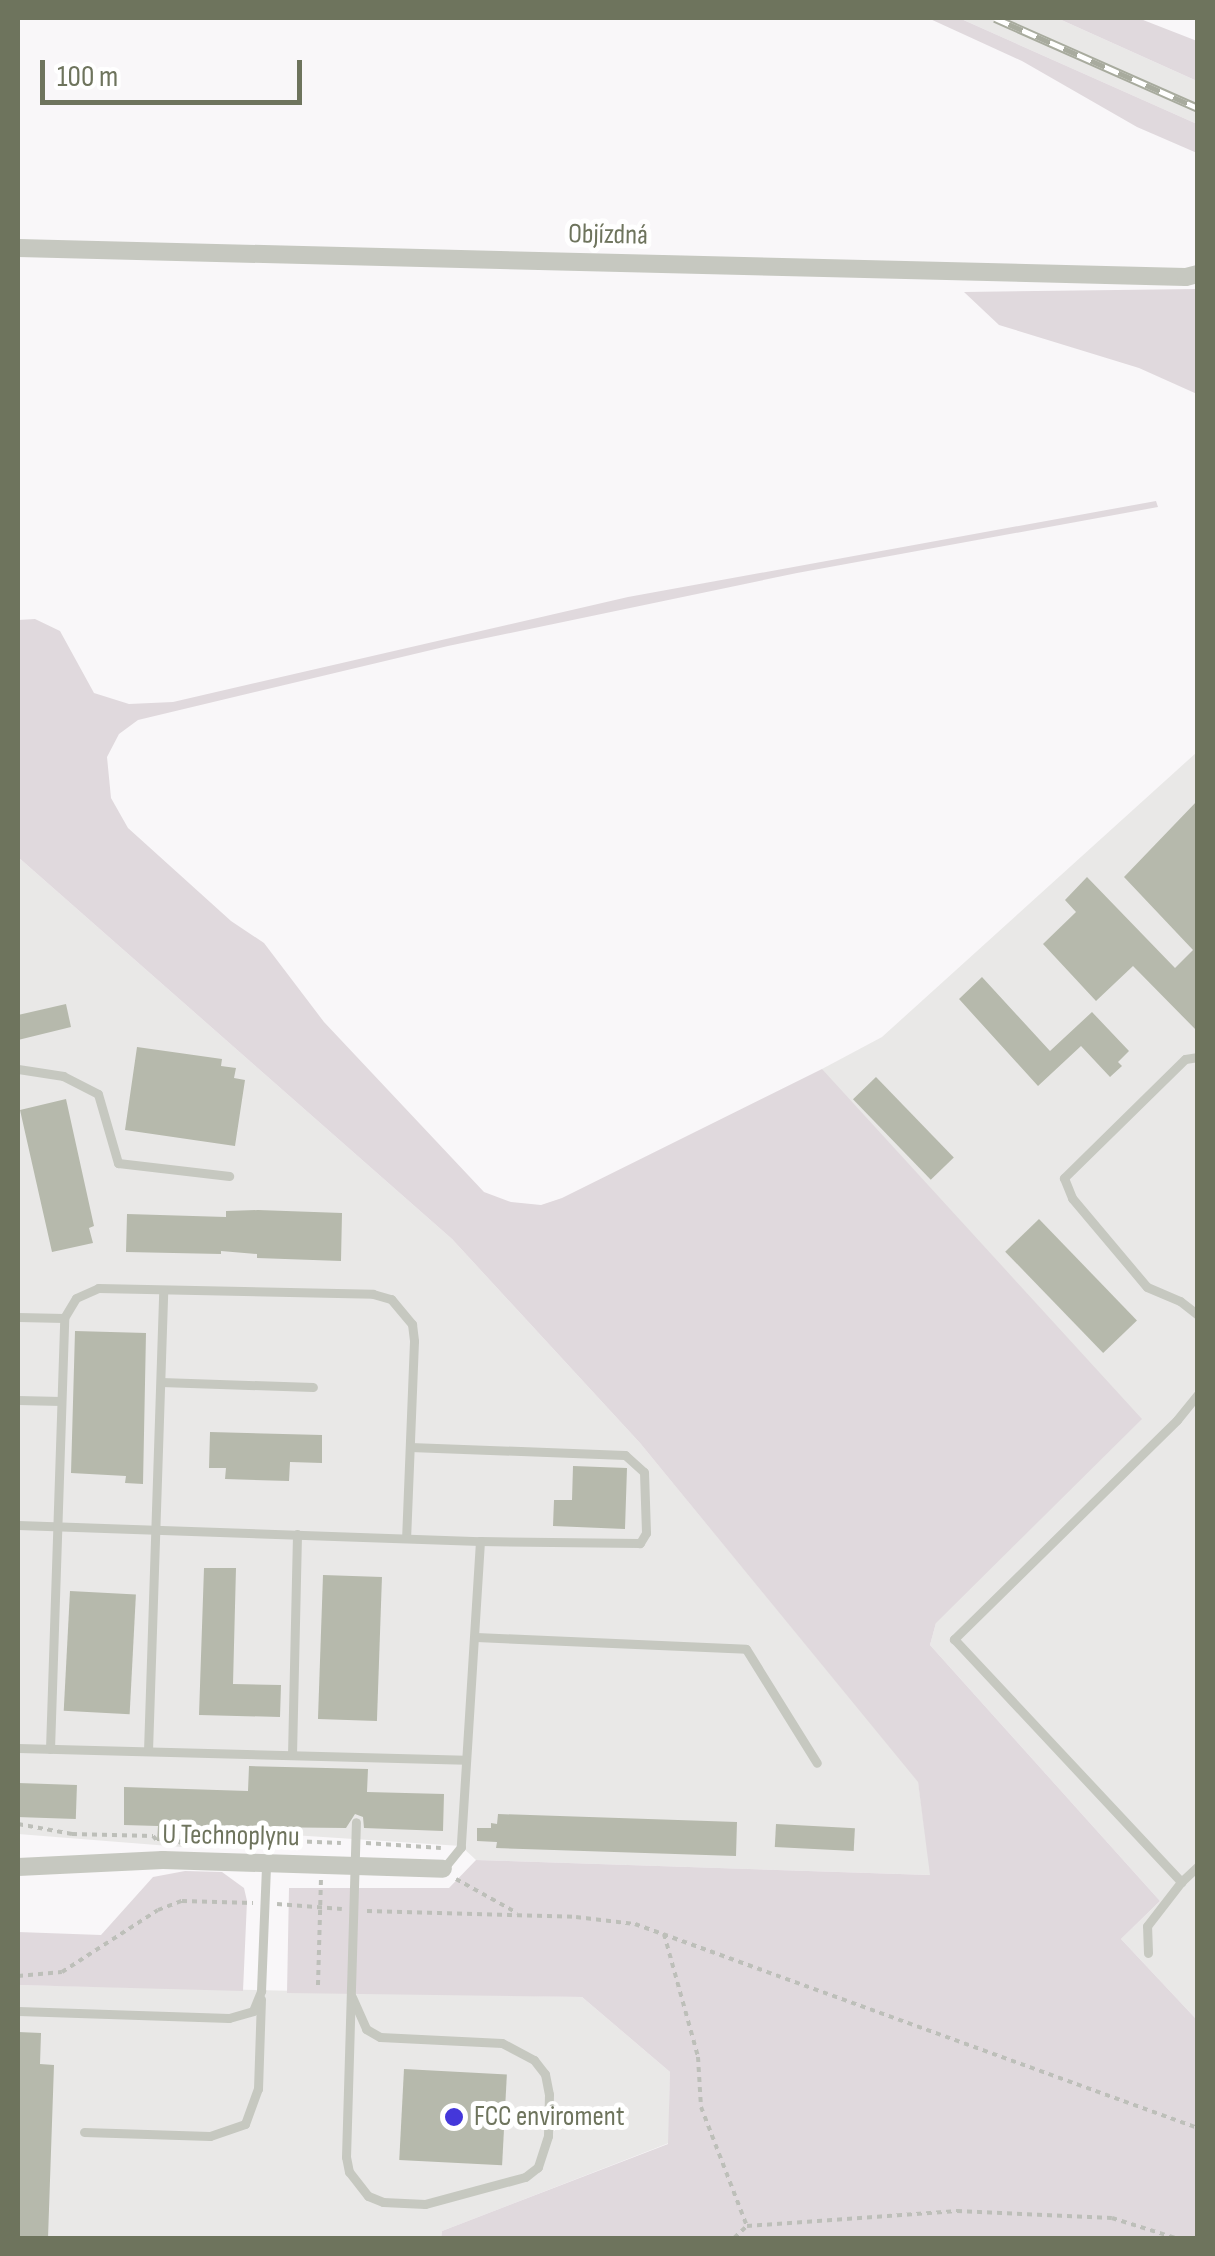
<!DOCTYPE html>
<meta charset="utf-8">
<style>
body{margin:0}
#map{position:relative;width:1215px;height:2256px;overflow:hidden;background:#f9f7f9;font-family:"Sofia Sans Condensed",sans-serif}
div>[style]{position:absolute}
.built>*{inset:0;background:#e9e8e7}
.green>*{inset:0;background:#e0d9dd}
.building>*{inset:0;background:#b6b9ac;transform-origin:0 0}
.path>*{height:4px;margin-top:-2px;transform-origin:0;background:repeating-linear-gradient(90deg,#bdbfb9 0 5px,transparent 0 10px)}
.lane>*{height:9px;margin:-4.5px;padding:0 4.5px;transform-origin:4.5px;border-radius:4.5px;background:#c6c8c0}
.street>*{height:18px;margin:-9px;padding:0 9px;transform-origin:9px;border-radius:9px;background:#c6c8c0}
.rail>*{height:9px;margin-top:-4.5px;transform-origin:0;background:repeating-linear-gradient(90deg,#fff 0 15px,#a8ab9e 0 30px);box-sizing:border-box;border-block:2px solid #a8ab9e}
.dots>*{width:28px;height:28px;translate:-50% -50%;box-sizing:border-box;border:5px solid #fff;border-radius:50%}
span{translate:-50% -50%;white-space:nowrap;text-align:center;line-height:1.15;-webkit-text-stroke:10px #fff;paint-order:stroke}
.street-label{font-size:28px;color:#6e745d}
.poi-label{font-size:28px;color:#6e745d}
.left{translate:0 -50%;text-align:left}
.frame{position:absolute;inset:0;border:20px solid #6e745d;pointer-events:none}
.scale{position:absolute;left:40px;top:60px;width:262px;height:45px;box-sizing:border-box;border:5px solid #6e745d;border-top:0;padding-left:12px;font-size:30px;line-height:35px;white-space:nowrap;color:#6e745d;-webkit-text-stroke:8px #fff;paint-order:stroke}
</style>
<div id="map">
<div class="built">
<div style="clip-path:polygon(959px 18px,1057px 18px,1197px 81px,1197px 124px)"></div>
<div style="clip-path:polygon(1197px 752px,1197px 2020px,1121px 1939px,1160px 1901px,930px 1645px,936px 1623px,822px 1069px,882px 1037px)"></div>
<div style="clip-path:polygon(18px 857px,452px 1239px,640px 1443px,918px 1781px,931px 1875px,476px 1860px,461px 1846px,200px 1829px,182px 1847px,18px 1834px)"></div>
<div style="clip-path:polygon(18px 1985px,582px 1997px,670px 2072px,669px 2143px,442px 2231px,441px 2238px,18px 2238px)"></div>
</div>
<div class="green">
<div style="clip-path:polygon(928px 18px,959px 18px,1197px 124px,1197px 153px,1137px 127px,1022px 61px)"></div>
<div style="clip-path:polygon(1057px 18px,1138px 18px,1197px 41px,1197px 81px)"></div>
<div style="clip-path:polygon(1197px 289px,1197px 394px,1139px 368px,999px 325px,964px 292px)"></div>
<div style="clip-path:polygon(1156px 501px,1158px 507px,797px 573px,448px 646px,138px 720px,119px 734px,107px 757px,111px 798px,128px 828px,231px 921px,264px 943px,324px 1022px,484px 1192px,511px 1202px,541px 1205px,562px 1198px,822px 1069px,1142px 1419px,936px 1623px,930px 1645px,1160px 1901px,1121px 1939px,1197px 2020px,1197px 2238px,441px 2238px,442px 2231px,668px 2144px,670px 2072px,582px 1997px,287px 1993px,289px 1888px,449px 1888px,476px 1860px,930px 1875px,918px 1782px,640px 1443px,452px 1239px,18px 857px,18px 620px,35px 619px,60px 631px,94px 693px,129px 704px,173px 702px,628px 597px)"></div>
<div style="clip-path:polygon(185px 1871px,222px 1872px,244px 1888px,247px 1901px,243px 1991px,18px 1985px,18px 1932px,101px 1935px,153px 1877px)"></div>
</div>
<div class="building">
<div style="clip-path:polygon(1198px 800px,1198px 1032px,1133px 966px,1096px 1001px,1043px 944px,1076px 912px,1065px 900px,1087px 877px,1175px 968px,1193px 950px,1124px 877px)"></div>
<div style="clip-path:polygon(982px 977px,1050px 1051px,1092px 1012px,1129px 1051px,1118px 1062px,1122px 1066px,1110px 1077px,1081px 1046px,1038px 1086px,959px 999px)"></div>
<div style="clip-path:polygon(66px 1004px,71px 1027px,18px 1040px,18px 1015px)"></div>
<div style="clip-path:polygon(137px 1047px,222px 1059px,221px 1066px,236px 1068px,234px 1078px,245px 1080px,235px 1146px,125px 1130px)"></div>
<div style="left:876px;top:1077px;width:112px;height:32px;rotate:46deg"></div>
<div style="clip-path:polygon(66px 1099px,94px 1226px,89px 1228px,93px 1243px,52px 1252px,20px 1110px)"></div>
<div style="clip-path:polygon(258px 1210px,342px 1213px,341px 1261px,257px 1258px,257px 1254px,221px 1251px,221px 1254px,126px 1252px,127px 1214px,226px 1217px,226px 1211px)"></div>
<div style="left:1039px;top:1219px;width:141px;height:47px;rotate:46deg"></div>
<div style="clip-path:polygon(75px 1331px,146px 1333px,143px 1484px,125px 1483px,126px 1476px,71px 1473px)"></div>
<div style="clip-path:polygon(210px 1432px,322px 1435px,322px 1463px,290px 1462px,289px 1481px,225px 1479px,226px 1468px,209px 1468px)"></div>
<div style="clip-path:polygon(573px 1466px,627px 1468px,625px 1529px,553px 1526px,554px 1500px,572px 1500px)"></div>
<div style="clip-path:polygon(204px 1568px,236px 1568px,233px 1684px,281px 1685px,280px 1717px,199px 1715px)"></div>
<div style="left:323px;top:1575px;width:59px;height:144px;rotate:2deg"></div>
<div style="left:70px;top:1591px;width:66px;height:120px;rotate:3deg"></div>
<div style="clip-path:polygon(249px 1766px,368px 1769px,367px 1792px,444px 1794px,443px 1831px,364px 1828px,363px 1817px,355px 1814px,346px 1828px,179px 1826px,178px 1842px,157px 1841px,158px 1826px,124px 1825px,124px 1787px,248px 1791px)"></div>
<div style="left:18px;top:1783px;width:59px;height:34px;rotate:2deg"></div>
<div style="clip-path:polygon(498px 1814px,737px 1822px,736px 1856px,496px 1848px,497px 1842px,477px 1841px,477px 1828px,491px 1828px,491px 1823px,497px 1824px)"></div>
<div style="left:776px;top:1824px;width:79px;height:23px;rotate:3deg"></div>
<div style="clip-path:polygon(18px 2032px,41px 2033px,40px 2064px,54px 2065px,48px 2238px,18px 2238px)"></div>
<div style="left:404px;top:2069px;width:103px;height:91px;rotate:3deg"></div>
</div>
<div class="path">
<div style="left:18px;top:1824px;width:55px;rotate:10.5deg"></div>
<div style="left:72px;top:1834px;width:81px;rotate:1.4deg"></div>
<div style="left:153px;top:1836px;width:9px;rotate:49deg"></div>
<div style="left:178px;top:1843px;width:11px;rotate:-34deg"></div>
<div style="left:187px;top:1837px;width:154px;rotate:2.2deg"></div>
<div style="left:366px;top:1843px;width:75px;rotate:3.8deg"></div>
<div style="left:456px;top:1879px;width:70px;rotate:29.1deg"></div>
<div style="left:277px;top:1904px;width:65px;rotate:4.4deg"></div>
<div style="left:367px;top:1911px;width:209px;rotate:1.6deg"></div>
<div style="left:576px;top:1917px;width:59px;rotate:6.8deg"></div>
<div style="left:635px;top:1924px;width:599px;rotate:19.92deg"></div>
<div style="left:664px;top:1934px;width:128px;rotate:74.5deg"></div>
<div style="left:698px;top:2057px;width:50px;rotate:86.6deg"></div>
<div style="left:701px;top:2107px;width:128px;rotate:68.9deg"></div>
<div style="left:18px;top:1976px;width:44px;rotate:-5.2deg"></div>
<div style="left:62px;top:1972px;width:114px;rotate:-32.9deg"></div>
<div style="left:158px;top:1910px;width:26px;rotate:-21deg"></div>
<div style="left:182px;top:1901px;width:71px;rotate:1.6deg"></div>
<div style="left:318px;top:1985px;width:105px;rotate:-88.4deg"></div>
<div style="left:734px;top:2238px;width:18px;rotate:-43deg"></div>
<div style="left:747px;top:2226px;width:211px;rotate:-4.1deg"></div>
<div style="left:957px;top:2211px;width:155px;rotate:2.6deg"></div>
<div style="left:1112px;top:2218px;width:67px;rotate:17.4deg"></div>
</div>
<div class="lane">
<div style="left:1198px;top:1057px;width:13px;rotate:171deg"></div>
<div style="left:1185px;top:1059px;width:170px;rotate:135.5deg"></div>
<div style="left:1064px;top:1178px;width:22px;rotate:68deg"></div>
<div style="left:1072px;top:1198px;width:116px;rotate:49.9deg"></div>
<div style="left:1147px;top:1287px;width:36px;rotate:23deg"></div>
<div style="left:1180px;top:1301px;width:23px;rotate:38deg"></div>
<div style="left:18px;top:1069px;width:46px;rotate:8.8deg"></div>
<div style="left:63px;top:1076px;width:39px;rotate:27deg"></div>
<div style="left:98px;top:1094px;width:72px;rotate:73.8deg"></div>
<div style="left:118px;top:1163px;width:112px;rotate:6.7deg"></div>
<div style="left:18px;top:1317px;width:46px;rotate:1.2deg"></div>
<div style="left:64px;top:1318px;width:23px;rotate:-59deg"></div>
<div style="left:76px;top:1298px;width:24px;rotate:-24deg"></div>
<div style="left:98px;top:1288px;width:275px;rotate:1.2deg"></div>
<div style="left:373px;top:1294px;width:19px;rotate:16deg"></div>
<div style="left:391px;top:1299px;width:33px;rotate:50deg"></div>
<div style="left:412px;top:1324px;width:17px;rotate:83deg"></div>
<div style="left:414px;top:1341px;width:197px;rotate:92.3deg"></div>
<div style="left:161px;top:1382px;width:152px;rotate:1.9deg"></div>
<div style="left:1198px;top:1394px;width:33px;rotate:129deg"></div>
<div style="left:1177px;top:1420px;width:313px;rotate:135.5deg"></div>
<div style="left:954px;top:1639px;width:333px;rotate:46.9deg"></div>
<div style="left:1181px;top:1882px;width:23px;rotate:-43deg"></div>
<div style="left:18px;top:1400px;width:43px;rotate:1.3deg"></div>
<div style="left:410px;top:1447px;width:215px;rotate:2.1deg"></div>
<div style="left:625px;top:1455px;width:25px;rotate:42deg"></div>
<div style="left:644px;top:1472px;width:61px;rotate:88.1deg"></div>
<div style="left:646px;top:1533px;width:12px;rotate:121deg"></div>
<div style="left:640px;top:1543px;width:160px;rotate:-179.3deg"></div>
<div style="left:18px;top:1525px;width:462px;rotate:2deg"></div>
<div style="left:480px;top:1541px;width:307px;rotate:93.6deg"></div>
<div style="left:461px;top:1847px;width:28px;rotate:129deg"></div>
<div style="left:476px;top:1637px;width:270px;rotate:2.5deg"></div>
<div style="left:746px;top:1649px;width:134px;rotate:58.1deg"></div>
<div style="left:18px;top:1748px;width:447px;rotate:1.5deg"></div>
<div style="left:50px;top:1749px;width:431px;rotate:-88.1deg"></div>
<div style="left:148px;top:1751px;width:461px;rotate:-88.1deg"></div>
<div style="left:292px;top:1755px;width:221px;rotate:-88.7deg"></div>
<div style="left:1148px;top:1953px;width:27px;rotate:-92deg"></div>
<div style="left:1147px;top:1926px;width:56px;rotate:-52.3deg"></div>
<div style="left:352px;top:1997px;width:35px;rotate:66deg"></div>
<div style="left:366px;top:2029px;width:16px;rotate:30deg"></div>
<div style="left:380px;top:2037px;width:122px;rotate:2.8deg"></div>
<div style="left:502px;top:2043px;width:36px;rotate:28deg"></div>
<div style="left:534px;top:2060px;width:18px;rotate:52deg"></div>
<div style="left:545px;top:2074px;width:20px;rotate:79deg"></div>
<div style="left:549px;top:2094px;width:42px;rotate:91.4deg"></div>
<div style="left:548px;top:2136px;width:33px;rotate:108deg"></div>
<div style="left:538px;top:2167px;width:16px;rotate:142deg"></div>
<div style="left:525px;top:2177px;width:104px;rotate:164.9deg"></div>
<div style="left:425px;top:2204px;width:42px;rotate:-177.3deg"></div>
<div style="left:383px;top:2202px;width:16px;rotate:-158deg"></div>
<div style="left:368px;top:2196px;width:31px;rotate:-128deg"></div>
<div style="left:349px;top:2172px;width:15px;rotate:-101deg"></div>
<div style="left:346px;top:2157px;width:335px;rotate:-88.3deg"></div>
<div style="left:18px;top:2011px;width:211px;rotate:1.9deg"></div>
<div style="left:229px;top:2018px;width:25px;rotate:-16deg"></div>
<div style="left:253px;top:2011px;width:22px;rotate:-68deg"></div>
<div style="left:261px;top:1991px;width:127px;rotate:-87.7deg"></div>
<div style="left:84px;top:2132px;width:126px;rotate:1.8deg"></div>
<div style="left:210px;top:2136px;width:37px;rotate:-19deg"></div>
<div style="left:245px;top:2124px;width:37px;rotate:-70deg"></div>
<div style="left:258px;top:2089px;width:90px;rotate:-88.1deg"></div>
</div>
<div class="street">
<div style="left:18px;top:248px;width:1168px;rotate:1.42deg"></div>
<div style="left:1186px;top:277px;width:12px;rotate:-14deg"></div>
<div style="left:18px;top:1867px;width:145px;rotate:-2.8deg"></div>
<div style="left:163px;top:1860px;width:280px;rotate:1.8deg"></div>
</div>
<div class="rail">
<div style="left:995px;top:18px;width:222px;rotate:23.9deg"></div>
</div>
<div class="dots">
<div style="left:454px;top:2117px;background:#4437da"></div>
</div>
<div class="street-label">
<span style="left:608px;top:235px;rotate:1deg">Objízdná</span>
<span style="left:231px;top:1836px;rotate:1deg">U Technoplynu</span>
</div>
<div class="poi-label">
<span class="left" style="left:474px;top:2117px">FCC enviroment</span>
</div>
<div class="frame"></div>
<div class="scale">100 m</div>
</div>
